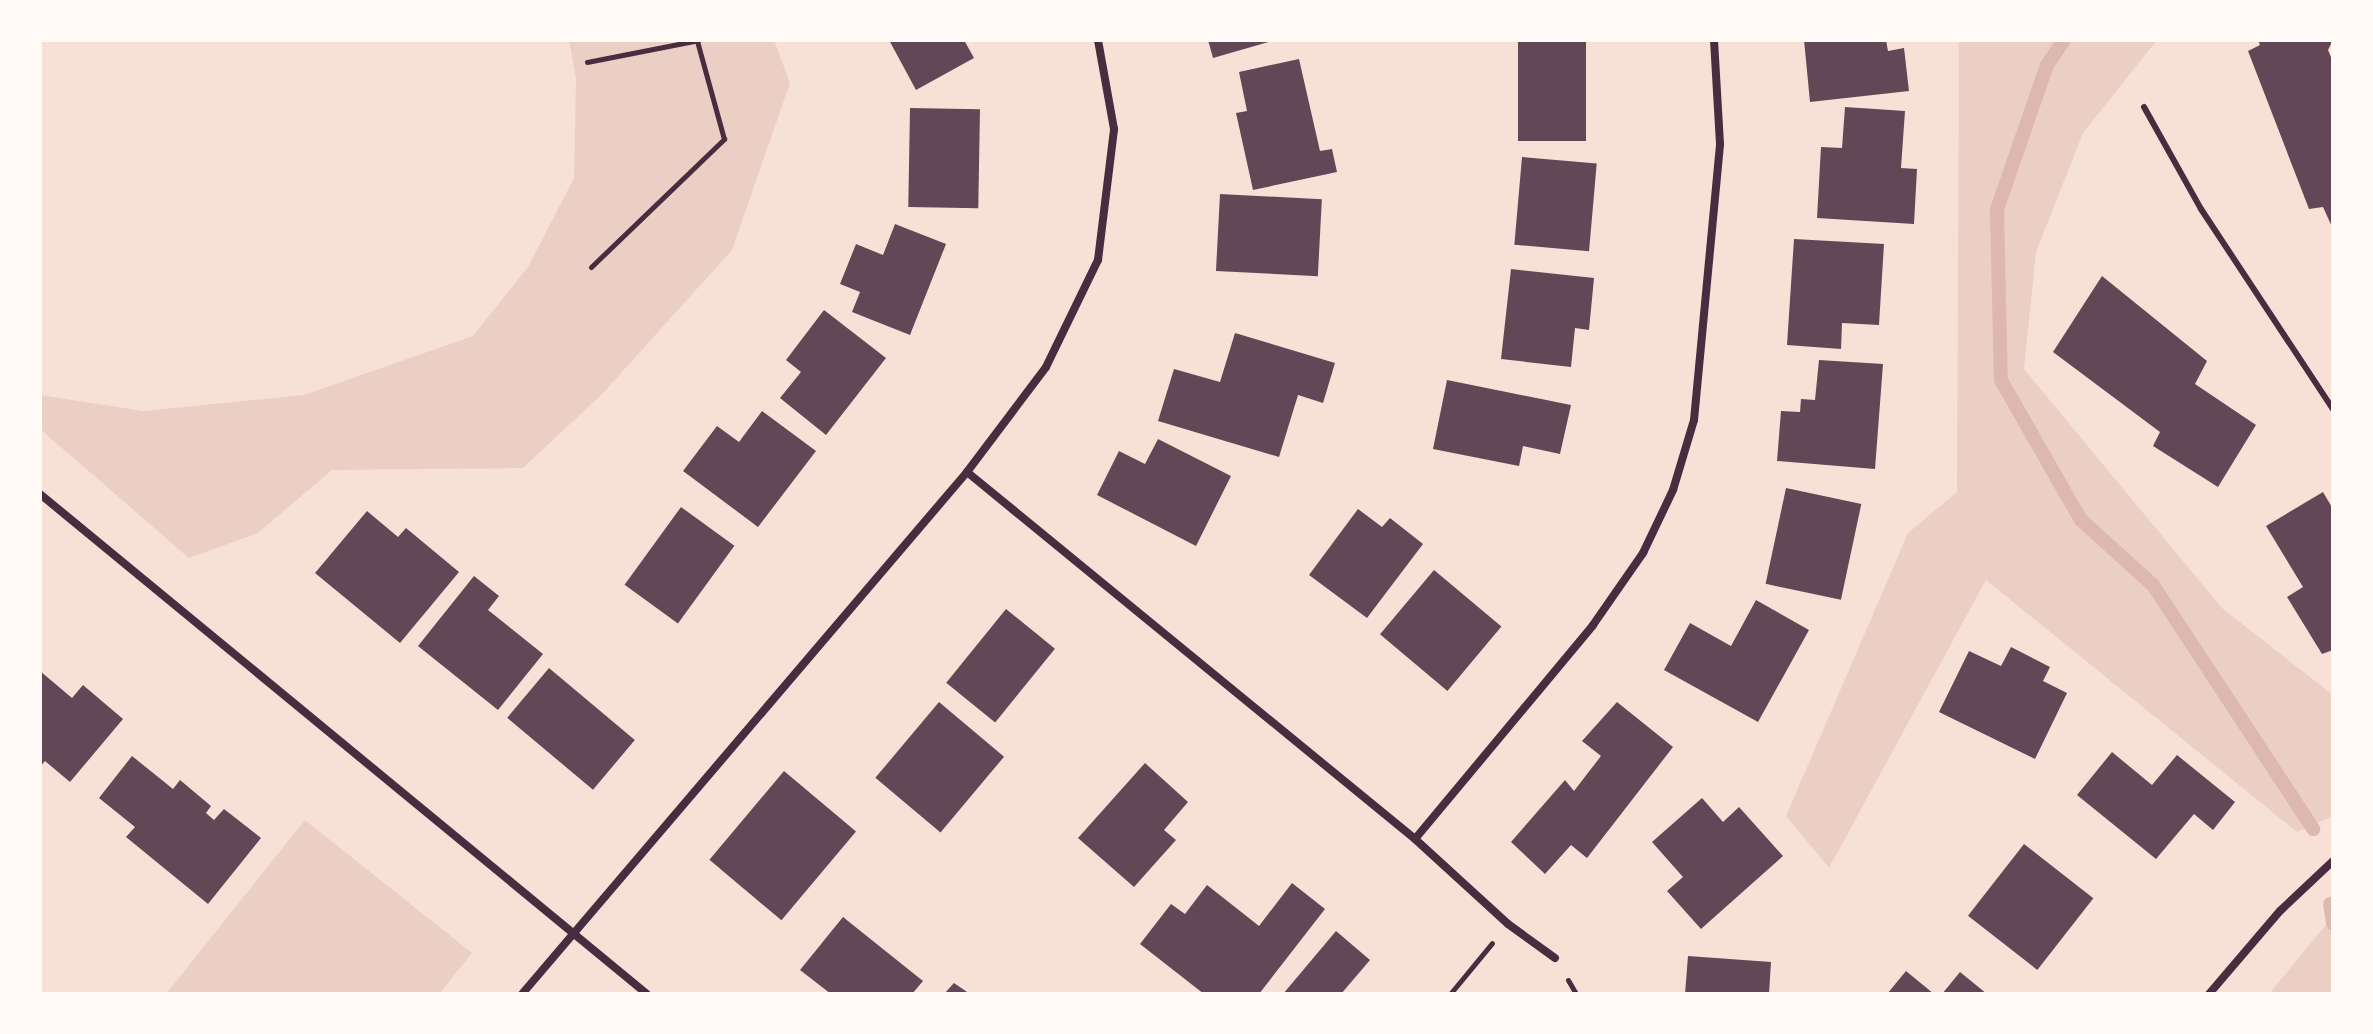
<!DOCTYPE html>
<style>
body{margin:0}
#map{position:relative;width:2373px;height:1034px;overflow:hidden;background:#f7e1d7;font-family:Karla,sans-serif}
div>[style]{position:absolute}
.green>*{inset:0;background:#ebcfc5}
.stream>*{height:14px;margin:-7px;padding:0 7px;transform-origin:7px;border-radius:7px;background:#dcb8b0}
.building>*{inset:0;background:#644757;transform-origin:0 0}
.path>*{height:5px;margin:-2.5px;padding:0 2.5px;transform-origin:2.5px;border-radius:2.5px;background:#4a2c40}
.service>*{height:6px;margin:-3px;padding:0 3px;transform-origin:3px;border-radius:3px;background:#4a2c40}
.minor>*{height:8px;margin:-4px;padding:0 4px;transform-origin:4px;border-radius:4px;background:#4a2c40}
span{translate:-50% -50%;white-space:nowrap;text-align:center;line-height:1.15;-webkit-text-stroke:8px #fffaf5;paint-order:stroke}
.frame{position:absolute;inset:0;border:42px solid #fffaf5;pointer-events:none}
</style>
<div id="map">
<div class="green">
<div style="clip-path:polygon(569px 40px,774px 40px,790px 83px,732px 250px,603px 393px,523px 468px,332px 470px,258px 533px,189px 558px,40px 429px,40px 395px,143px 411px,304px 395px,473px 336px,528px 267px,574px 178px,576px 79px)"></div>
<div style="clip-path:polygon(1959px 40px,2157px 40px,2083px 133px,2036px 252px,2024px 369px,2222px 608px,2333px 695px,2333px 816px,2297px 832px,1986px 580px,1829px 868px,1786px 816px,1908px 533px,1957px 492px)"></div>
<div style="clip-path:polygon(305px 820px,472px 953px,439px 994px,166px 994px)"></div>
<div style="clip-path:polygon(2333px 916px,2333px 994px,2269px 994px)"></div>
</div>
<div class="stream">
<div style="left:2064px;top:40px;width:30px;rotate:124deg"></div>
<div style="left:2047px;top:65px;width:152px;rotate:109.1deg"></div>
<div style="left:1997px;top:209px;width:171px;rotate:88.7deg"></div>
<div style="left:2001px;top:380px;width:161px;rotate:60.3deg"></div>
<div style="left:2081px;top:520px;width:97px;rotate:42.1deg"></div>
<div style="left:2153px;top:585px;width:292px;rotate:56.7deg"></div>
<div style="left:2330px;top:904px;width:20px;rotate:81deg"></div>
</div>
<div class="building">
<div style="clip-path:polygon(889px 40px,964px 40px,974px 58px,916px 90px)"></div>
<div style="clip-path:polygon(1208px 40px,1272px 40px,1272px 41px,1213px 58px)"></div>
<div style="left:1518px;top:40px;width:68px;height:101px"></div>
<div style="clip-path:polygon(1804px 40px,1886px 40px,1888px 51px,1904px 48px,1909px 91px,1810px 102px)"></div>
<div style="clip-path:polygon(2258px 40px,2333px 40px,2328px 50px,2333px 62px,2333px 229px,2323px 207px,2309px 209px,2248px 51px,2260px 45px)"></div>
<div style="clip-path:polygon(1299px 59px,1320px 151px,1332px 149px,1337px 172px,1253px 190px,1236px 113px,1247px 111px,1239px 72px)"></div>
<div style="clip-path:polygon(1845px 107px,1905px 111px,1901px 168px,1917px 169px,1914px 224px,1817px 218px,1821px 147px,1842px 148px)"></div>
<div style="left:910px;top:108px;width:70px;height:99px;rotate:1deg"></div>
<div style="left:1522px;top:157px;width:75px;height:88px;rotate:5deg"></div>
<div style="left:1220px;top:194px;width:102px;height:77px;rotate:3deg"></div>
<div style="clip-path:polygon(895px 224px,946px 244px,910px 335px,852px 312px,860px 292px,840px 284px,856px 244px,883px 255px)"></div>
<div style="clip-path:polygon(1794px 239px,1884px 244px,1879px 325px,1842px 323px,1841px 349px,1787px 345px)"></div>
<div style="clip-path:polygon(1511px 269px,1594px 278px,1589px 330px,1575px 328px,1571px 367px,1501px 359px)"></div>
<div style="clip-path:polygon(2102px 276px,2207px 361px,2195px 384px,2256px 425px,2218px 487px,2153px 446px,2160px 432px,2053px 352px)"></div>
<div style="clip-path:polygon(824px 310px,886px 358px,826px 435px,780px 398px,801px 372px,786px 360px)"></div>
<div style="clip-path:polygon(1235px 333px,1335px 363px,1323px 403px,1298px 395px,1279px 457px,1158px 421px,1174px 369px,1220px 382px)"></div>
<div style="clip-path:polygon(1819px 360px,1883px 364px,1875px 469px,1777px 461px,1781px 411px,1800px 412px,1801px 399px,1815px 400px)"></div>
<div style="clip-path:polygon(1447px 380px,1571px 405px,1560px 454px,1523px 446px,1519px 466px,1433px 449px)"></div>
<div style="clip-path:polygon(762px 411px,816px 451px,758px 527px,683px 471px,717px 426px,739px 442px)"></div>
<div style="clip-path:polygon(1158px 439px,1231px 476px,1196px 546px,1097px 495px,1119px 451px,1145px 464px)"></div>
<div style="left:1786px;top:488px;width:77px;height:98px;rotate:12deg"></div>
<div style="clip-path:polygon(2323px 492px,2333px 509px,2333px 650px,2322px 654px,2287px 597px,2303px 587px,2266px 526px)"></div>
<div style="left:681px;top:507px;width:66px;height:96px;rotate:36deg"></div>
<div style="clip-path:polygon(1358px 509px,1382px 527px,1390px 518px,1423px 544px,1367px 618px,1309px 575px)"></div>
<div style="clip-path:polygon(367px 511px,398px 537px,406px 528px,459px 572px,400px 643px,315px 573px)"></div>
<div style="left:1434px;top:570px;width:88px;height:84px;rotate:40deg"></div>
<div style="clip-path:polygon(474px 576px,499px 596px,488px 610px,543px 654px,498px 710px,418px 646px)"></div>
<div style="clip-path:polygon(1756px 600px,1809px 630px,1758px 722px,1664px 670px,1690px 623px,1731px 646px)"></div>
<div style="left:1006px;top:609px;width:63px;height:95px;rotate:39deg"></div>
<div style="clip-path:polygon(2011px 647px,2050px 667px,2043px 681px,2067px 693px,2035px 759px,1939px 712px,1969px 651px,2001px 666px)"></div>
<div style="left:549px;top:668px;width:112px;height:65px;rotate:40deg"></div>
<div style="clip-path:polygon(40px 671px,72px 698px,83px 685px,123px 719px,70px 782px,45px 761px,40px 767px)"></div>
<div style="left:939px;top:702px;width:85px;height:99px;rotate:40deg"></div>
<div style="clip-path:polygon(1617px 702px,1673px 747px,1587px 858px,1571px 845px,1545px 874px,1511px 842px,1565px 780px,1574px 791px,1601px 756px,1582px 741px)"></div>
<div style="clip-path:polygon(2112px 752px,2152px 785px,2177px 755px,2235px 802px,2213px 830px,2194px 814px,2156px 859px,2077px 795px)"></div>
<div style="clip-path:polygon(132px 756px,173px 789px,180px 780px,211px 806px,206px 813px,214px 820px,224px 809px,261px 838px,208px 904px,126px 837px,135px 827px,99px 798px)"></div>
<div style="clip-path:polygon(1145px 763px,1188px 802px,1164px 830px,1176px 840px,1134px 887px,1078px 838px)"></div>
<div style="left:784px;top:771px;width:94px;height:116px;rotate:40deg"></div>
<div style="clip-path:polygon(1702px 798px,1723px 822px,1739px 807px,1783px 856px,1701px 929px,1667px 891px,1683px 877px,1652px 842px)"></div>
<div style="left:2024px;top:844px;width:88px;height:91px;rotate:38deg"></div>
<div style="clip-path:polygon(1292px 883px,1325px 909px,1259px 994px,1204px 994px,1140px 944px,1171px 904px,1185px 914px,1207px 885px,1259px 926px)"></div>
<div style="clip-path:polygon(843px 917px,923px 981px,912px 994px,831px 994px,800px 970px)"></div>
<div style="clip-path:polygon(1336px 931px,1370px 960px,1341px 994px,1283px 994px)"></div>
<div style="clip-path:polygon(1688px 956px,1771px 962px,1769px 994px,1685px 994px)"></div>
<div style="clip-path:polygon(1906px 971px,1934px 994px,1887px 994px)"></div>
<div style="clip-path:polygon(1960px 972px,1987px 994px,1942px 994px)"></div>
<div style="clip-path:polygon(954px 983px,970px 994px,944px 994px)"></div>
</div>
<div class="path">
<div style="left:587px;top:62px;width:114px;rotate:-11.1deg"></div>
<div style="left:591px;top:267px;width:185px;rotate:-43.9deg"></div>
<div style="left:724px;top:139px;width:102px;rotate:-105.4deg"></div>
<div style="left:1568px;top:980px;width:16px;rotate:60deg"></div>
<div style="left:1450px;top:994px;width:66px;rotate:-50.5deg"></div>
</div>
<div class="service">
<div style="left:2144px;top:107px;width:117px;rotate:60.8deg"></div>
<div style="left:2201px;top:209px;width:240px;rotate:56.6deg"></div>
</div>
<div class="minor">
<div style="left:967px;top:472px;width:579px;rotate:39.32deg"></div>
<div style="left:1415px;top:839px;width:126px;rotate:42.4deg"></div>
<div style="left:1508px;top:924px;width:58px;rotate:35.9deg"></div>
<div style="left:40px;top:494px;width:786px;rotate:39.48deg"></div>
<div style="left:1415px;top:839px;width:278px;rotate:-50.2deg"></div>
<div style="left:1593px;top:625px;width:88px;rotate:-55.2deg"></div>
<div style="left:1643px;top:553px;width:70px;rotate:-64.5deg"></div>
<div style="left:1673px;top:490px;width:73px;rotate:-73.3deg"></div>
<div style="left:1694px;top:420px;width:277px;rotate:-84.6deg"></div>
<div style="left:1720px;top:144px;width:104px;rotate:-93.3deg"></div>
<div style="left:522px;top:994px;width:686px;rotate:-49.55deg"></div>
<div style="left:967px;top:472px;width:131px;rotate:-53deg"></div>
<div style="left:1046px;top:367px;width:119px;rotate:-64.1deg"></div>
<div style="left:1098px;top:260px;width:132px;rotate:-83deg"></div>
<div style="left:1114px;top:129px;width:90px;rotate:-100.2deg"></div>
<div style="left:2209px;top:994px;width:109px;rotate:-49.5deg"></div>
<div style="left:2280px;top:911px;width:73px;rotate:-43.3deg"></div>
</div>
<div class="frame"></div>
</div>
